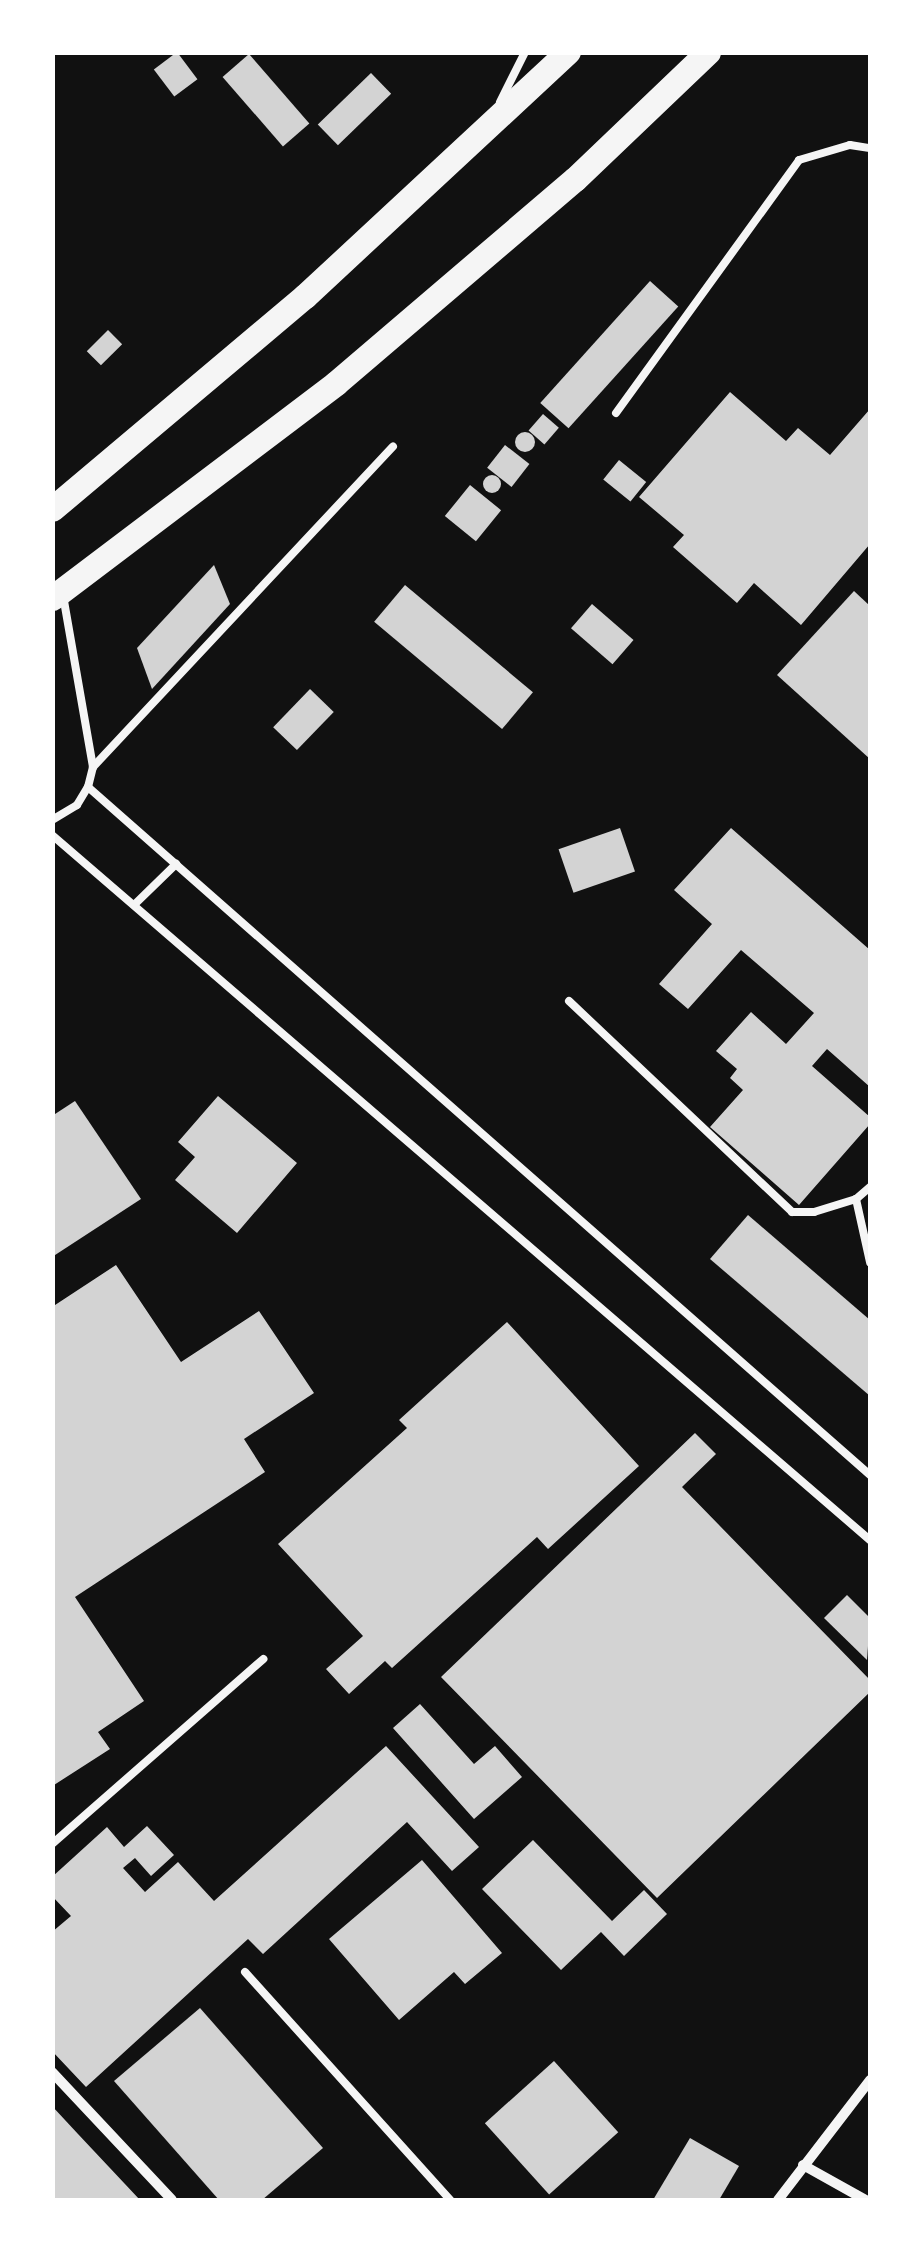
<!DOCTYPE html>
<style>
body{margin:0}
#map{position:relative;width:923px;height:2253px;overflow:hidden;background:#111;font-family:Lato,sans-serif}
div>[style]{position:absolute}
.building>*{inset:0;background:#d3d3d3;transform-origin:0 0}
.round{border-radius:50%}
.service>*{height:8px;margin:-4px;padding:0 4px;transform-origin:4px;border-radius:4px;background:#f5f5f5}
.minor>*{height:10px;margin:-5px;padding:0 5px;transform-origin:5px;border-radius:5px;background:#f5f5f5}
.primary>*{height:25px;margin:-12.5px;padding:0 12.5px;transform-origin:12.5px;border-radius:12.5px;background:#f5f5f5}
span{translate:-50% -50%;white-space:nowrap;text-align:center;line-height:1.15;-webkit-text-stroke:8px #fff;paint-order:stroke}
.frame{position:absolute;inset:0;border:55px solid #fff;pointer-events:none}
</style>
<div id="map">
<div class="building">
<div style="left:177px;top:52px;width:34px;height:29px;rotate:53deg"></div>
<div style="left:249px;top:54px;width:92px;height:35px;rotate:49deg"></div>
<div style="left:371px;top:73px;width:29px;height:74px;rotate:46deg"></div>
<div style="left:650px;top:281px;width:38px;height:164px;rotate:42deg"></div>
<div style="left:108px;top:330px;width:20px;height:30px;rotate:45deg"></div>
<div style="clip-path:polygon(730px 392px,786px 441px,798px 428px,830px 455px,870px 409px,870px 544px,801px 625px,754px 583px,737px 603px,673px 547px,684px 535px,639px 497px)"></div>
<div style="left:543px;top:414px;width:21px;height:22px;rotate:41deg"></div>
<div class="round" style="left:515px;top:432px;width:20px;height:20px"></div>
<div style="left:505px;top:445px;width:31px;height:29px;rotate:38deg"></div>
<div style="left:619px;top:460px;width:35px;height:25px;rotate:39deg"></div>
<div class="round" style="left:483px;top:475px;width:18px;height:18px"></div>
<div style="left:470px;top:485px;width:40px;height:40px;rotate:39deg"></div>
<div style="clip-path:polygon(214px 565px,230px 604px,152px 689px,137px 648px)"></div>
<div style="left:405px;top:585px;width:167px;height:48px;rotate:40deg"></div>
<div style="clip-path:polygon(854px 591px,870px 606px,870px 759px,777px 675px)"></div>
<div style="left:592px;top:604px;width:55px;height:32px;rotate:41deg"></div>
<div style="left:310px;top:689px;width:33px;height:53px;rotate:44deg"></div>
<div style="left:620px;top:828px;width:46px;height:65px;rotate:71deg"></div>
<div style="clip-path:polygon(731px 828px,870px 950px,870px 1087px,827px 1049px,812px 1066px,870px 1117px,870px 1124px,799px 1205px,710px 1127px,743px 1090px,730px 1078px,737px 1069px,716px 1051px,751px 1012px,786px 1044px,814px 1013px,741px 950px,688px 1009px,659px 984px,712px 924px,674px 890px)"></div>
<div style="clip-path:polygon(218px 1096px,297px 1163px,237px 1233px,175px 1180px,195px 1157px,178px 1142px)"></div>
<div style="clip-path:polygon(75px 1101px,141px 1199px,52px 1257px,52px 1116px)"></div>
<div style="clip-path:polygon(748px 1215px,870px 1320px,870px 1396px,710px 1259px)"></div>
<div style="clip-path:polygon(116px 1265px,181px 1362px,259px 1311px,314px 1393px,244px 1439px,265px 1472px,75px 1597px,144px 1701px,98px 1732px,110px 1749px,54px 1785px,52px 1307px)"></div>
<div style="clip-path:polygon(507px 1322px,639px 1466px,548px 1549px,537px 1537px,392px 1668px,385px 1661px,349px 1694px,326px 1669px,363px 1636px,278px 1544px,407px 1428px,399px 1420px)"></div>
<div style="clip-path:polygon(695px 1433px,716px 1454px,682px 1487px,870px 1680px,870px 1692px,657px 1898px,441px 1677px)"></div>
<div style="clip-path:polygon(847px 1595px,870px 1618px,867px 1660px,824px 1618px)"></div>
<div style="clip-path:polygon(420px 1704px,474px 1764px,495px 1746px,522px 1777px,474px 1819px,393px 1728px)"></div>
<div style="clip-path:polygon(386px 1746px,479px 1847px,452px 1871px,407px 1822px,263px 1954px,248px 1939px,86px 2087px,52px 2051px,52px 1932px,71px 1916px,52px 1896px,52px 1877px,107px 1827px,124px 1847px,147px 1826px,174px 1855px,151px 1876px,135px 1858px,123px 1868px,145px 1892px,178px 1862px,214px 1901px)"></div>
<div style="clip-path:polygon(533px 1840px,612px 1921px,644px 1890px,667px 1914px,624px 1956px,601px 1932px,561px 1970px,482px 1889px)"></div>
<div style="clip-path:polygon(422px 1860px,502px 1953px,465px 1984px,454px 1972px,399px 2020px,329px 1939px)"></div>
<div style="clip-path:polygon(200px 2008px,323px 2148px,262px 2200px,219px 2200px,114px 2081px)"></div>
<div style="left:554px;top:2061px;width:96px;height:93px;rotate:48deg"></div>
<div style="clip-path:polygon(52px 2106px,78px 2134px,140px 2200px,52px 2200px)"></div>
<div style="clip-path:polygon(690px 2138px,739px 2166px,719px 2200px,653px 2200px)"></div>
</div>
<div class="service">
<div style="left:500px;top:102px;width:56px;rotate:-63.4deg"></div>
<div style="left:616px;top:413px;width:312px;rotate:-54.1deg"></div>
<div style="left:799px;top:160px;width:53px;rotate:-16.4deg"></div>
<div style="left:850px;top:145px;width:20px;rotate:9deg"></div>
<div style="left:93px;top:767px;width:439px;rotate:-46.9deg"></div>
<div style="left:88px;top:787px;width:1042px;rotate:41.34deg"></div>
<div style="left:52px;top:820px;width:29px;rotate:-31deg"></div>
<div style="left:77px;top:805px;width:21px;rotate:-59deg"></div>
<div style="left:88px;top:787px;width:21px;rotate:-76deg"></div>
<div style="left:93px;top:767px;width:175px;rotate:-99.9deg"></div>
<div style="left:52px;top:835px;width:1080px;rotate:40.76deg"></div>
<div style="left:134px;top:905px;width:59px;rotate:-44.3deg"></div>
<div style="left:569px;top:1001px;width:307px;rotate:43.4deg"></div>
<div style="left:792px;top:1212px;width:22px"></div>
<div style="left:814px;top:1212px;width:44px;rotate:-17.2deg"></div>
<div style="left:870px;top:1187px;width:18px;rotate:139deg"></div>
<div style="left:856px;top:1199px;width:65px;rotate:77.5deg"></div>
<div style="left:52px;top:1844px;width:281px;rotate:-41.2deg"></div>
<div style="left:245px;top:1972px;width:307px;rotate:48deg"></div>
</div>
<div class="minor">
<div style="left:52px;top:2072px;width:175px;rotate:46.8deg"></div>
<div style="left:803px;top:2165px;width:72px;rotate:29.1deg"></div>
<div style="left:778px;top:2200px;width:151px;rotate:-52.5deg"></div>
</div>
<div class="primary">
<div style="left:52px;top:509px;width:331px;rotate:-40.1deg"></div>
<div style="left:305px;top:296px;width:359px;rotate:-42.9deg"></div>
<div style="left:52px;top:598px;width:356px;rotate:-37.1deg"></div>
<div style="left:336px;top:383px;width:314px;rotate:-40.5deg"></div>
<div style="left:575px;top:179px;width:184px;rotate:-43.7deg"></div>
</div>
<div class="frame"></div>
</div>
